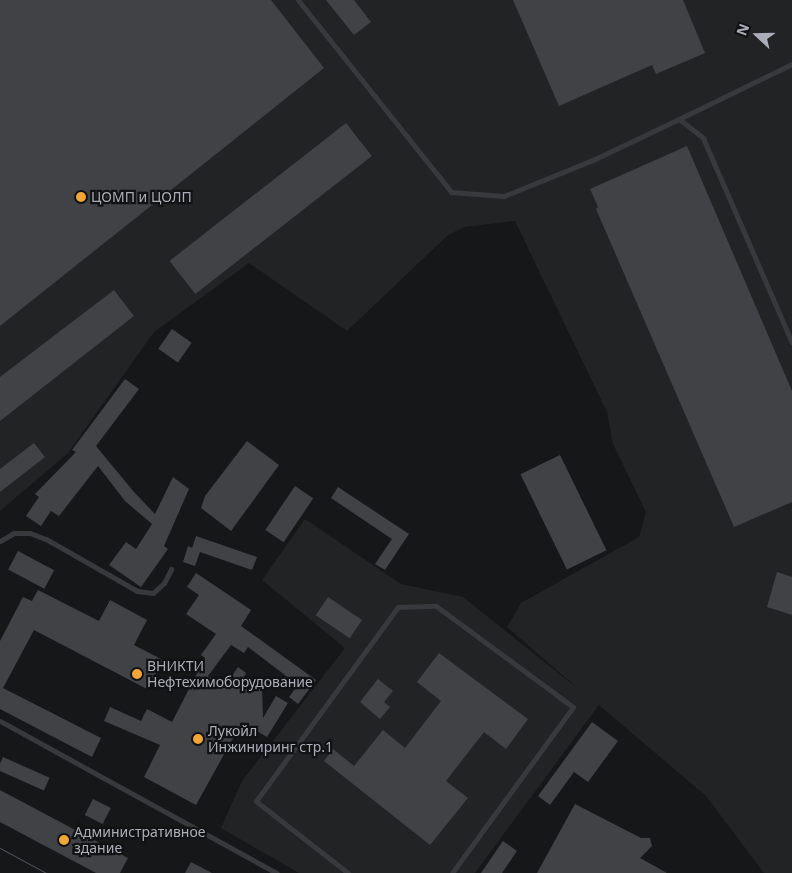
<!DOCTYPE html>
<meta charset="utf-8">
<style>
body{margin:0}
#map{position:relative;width:792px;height:873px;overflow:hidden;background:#161718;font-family:"Noto Sans",sans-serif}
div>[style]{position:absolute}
.built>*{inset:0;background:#222325}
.building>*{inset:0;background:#404245;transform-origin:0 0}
.lane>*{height:5px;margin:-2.5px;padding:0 2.5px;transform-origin:2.5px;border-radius:2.5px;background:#37393d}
.tram>*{height:1px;margin:-0.5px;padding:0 0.5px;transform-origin:0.5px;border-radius:0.5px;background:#4a4d52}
.dots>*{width:14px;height:14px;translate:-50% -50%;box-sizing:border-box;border:2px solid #111214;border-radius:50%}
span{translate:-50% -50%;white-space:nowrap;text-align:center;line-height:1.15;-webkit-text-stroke:4.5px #111214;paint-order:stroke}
.poi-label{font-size:14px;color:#a9aeb8}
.left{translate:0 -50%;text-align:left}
.north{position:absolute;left:732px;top:10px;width:50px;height:50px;-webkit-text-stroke:4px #111214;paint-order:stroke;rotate:291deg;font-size:14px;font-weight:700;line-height:20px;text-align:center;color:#a9aeb8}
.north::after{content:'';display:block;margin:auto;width:18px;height:22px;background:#a9aeb8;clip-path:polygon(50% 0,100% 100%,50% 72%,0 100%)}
</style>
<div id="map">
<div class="built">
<div style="clip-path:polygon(0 0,792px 0,792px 873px,764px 873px,706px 796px,599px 705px,475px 873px,299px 873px,221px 828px,242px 781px,345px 648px,262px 580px,305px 519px,401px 584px,463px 597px,582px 692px,507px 627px,521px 603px,639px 537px,646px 512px,613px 444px,607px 412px,515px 221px,464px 227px,448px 235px,347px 331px,249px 263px,154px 332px,68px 453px,0 511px)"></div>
</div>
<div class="building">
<div style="clip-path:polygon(0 0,271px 0,324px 68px,0 326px)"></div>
<div style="clip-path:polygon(326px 0,354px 0,371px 22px,354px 35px)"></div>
<div style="clip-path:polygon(513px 0,683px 0,705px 53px,656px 74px,652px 65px,559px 106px)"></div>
<div style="left:346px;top:123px;width:42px;height:224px;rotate:52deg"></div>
<div style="clip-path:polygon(687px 146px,792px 391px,792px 502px,734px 527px,596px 209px,598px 207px,590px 189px)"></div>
<div style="clip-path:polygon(114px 290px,134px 316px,0 421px,0 377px)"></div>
<div style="left:172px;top:329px;width:24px;height:24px;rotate:35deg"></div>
<div style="clip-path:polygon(125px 379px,139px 389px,96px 446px,134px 492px,155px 514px,173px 477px,189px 489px,164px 546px,168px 549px,141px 587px,109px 565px,126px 542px,136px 549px,152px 524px,125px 501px,98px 466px,59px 516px,51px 511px,41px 526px,26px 516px,39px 497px,35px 494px,76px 452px,72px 450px)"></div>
<div style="clip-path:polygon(247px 441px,279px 465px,231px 531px,201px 508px,205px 496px)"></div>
<div style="clip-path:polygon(34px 443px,45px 457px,0 492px,0 469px)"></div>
<div style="left:560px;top:455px;width:106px;height:44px;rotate:64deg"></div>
<div style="left:295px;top:486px;width:22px;height:53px;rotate:34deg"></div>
<div style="clip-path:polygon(338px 487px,409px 534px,385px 570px,375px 564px,392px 539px,331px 498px)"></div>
<div style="clip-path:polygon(196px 536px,257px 557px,252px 570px,200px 552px,195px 566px,183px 562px,188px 546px,192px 548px)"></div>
<div style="left:18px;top:551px;width:41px;height:21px;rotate:28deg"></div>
<div style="clip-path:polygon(777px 572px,792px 577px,792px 615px,767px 607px)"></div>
<div style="clip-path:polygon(196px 573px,251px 610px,241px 626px,316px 680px,298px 704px,289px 697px,298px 685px,248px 647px,244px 653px,231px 645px,208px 676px,226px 685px,238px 667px,246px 673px,244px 677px,259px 681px,262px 685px,263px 718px,276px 696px,288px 703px,267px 737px,242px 722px,196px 805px,144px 777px,160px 745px,104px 721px,110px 707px,141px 721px,147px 709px,172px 722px,205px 658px,201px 655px,216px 634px,186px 614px,199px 595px,187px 587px)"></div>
<div style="clip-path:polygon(38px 590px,99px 621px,110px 600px,147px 620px,134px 645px,163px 660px,147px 689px,34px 630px,3px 688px,101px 738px,92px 757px,0 709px,0 641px,23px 597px,32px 601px)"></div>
<div style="left:328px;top:597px;width:41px;height:22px;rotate:34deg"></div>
<div style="clip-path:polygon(439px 653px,528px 719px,506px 749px,484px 732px,446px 781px,468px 798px,430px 845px,324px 761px,333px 749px,354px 766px,383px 730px,405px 748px,441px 701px,417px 682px)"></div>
<div style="clip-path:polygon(378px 679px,393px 691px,384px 702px,390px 707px,380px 719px,360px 702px)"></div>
<div style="clip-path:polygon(592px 722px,618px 741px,588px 782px,574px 772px,550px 805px,538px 796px)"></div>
<div style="left:3px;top:757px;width:51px;height:14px;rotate:24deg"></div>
<div style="clip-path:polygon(0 790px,128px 858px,120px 873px,96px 873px,0 822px)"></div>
<div style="left:93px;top:799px;width:20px;height:18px;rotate:27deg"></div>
<div style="clip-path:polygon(575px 804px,641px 838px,650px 838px,652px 846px,640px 858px,667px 873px,537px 873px)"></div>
<div style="clip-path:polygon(503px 841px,517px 851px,502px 873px,481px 873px)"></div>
<div style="clip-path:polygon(191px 862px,212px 873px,185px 873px)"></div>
</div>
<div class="lane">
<div style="left:298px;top:0;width:246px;rotate:51.4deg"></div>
<div style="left:451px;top:192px;width:53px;rotate:4.3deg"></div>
<div style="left:504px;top:196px;width:98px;rotate:-22.1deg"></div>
<div style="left:595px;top:159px;width:93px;rotate:-25.5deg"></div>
<div style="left:679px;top:119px;width:31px;rotate:38deg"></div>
<div style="left:703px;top:138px;width:223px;rotate:66.5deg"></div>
<div style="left:679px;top:119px;width:126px;rotate:-26deg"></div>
<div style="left:0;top:541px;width:16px;rotate:-30deg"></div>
<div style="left:14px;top:533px;width:16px"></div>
<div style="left:30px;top:533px;width:17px;rotate:21deg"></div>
<div style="left:46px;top:539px;width:105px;rotate:29.7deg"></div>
<div style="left:137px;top:591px;width:16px;rotate:7deg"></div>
<div style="left:153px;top:593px;width:15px;rotate:-42deg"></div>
<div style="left:164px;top:583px;width:16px;rotate:-63deg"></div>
<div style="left:0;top:721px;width:316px;rotate:28.8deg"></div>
<div style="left:348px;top:873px;width:117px;rotate:-142deg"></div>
<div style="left:256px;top:801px;width:240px;rotate:-53.8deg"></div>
<div style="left:398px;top:607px;width:38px;rotate:-2deg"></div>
<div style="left:436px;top:606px;width:170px;rotate:36.4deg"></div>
<div style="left:573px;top:707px;width:205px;rotate:126.1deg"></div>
</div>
<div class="tram">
<div style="left:0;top:848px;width:52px;rotate:28.5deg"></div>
</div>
<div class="dots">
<div style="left:81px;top:197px;background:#f2a635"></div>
<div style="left:137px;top:674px;background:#f2a635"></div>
<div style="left:198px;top:739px;background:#f2a635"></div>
<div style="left:64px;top:840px;background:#f2a635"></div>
</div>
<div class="poi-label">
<span class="left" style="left:91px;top:197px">ЦОМП и ЦОЛП</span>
<span class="left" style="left:147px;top:674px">ВНИКТИ<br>Нефтехимоборудование</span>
<span class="left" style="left:208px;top:739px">Лукойл<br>Инжиниринг стр.1</span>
<span class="left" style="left:74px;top:840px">Административное<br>здание</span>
</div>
<div class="north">N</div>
</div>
